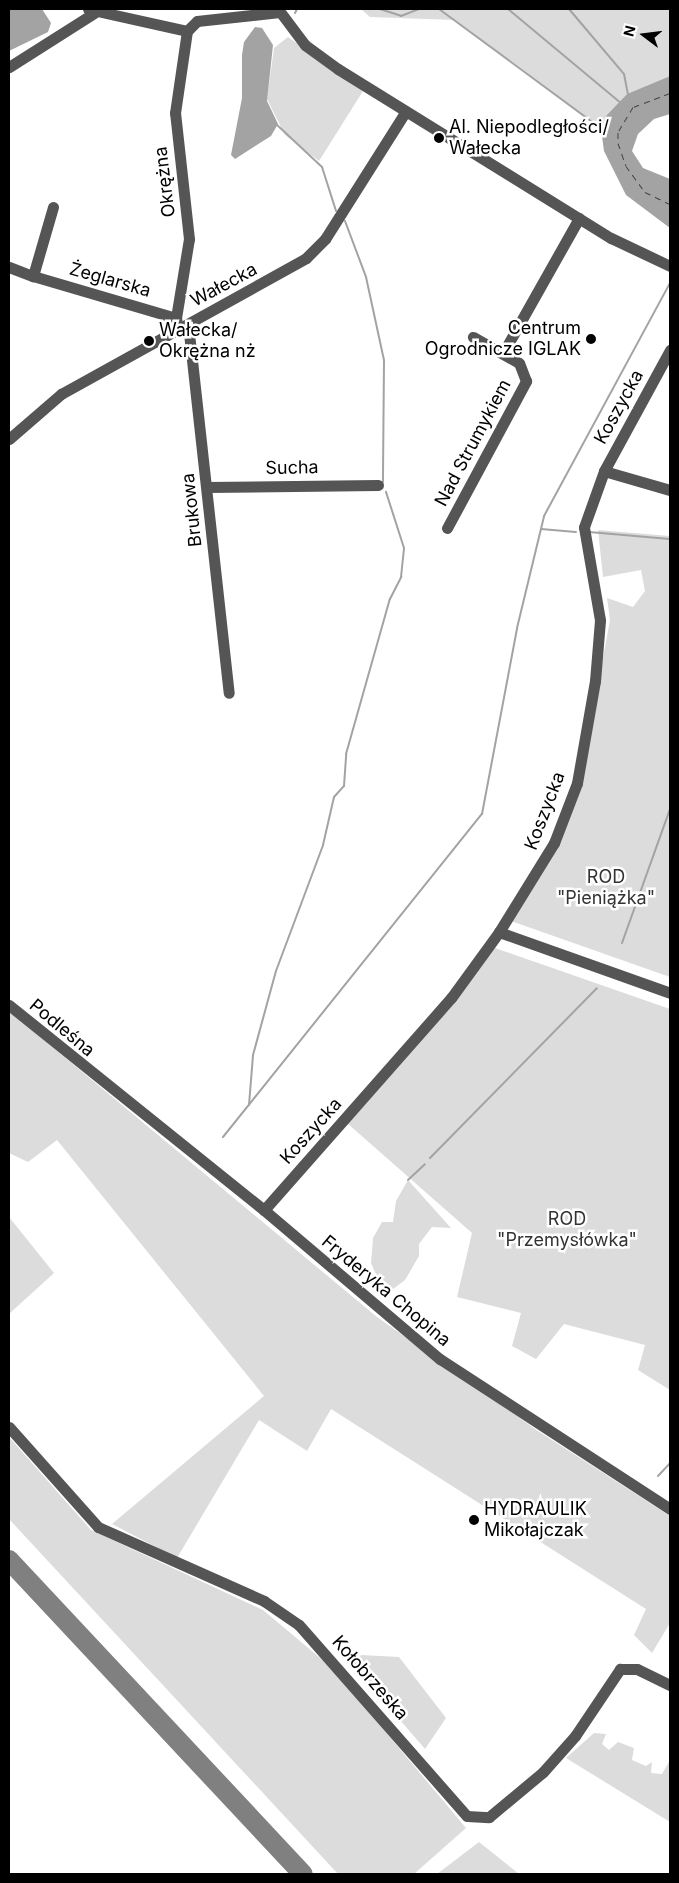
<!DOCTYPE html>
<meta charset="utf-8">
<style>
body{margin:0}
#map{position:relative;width:679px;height:1883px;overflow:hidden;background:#fff;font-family:Inter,sans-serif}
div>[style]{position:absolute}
.green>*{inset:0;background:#dcdcdc}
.water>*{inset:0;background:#a3a3a3}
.stream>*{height:2px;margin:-1px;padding:0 1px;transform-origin:1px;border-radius:1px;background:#a3a3a3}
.ferry>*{height:1px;margin-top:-0.5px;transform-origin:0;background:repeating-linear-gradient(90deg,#444 0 6px,transparent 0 11px)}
.taxiway>*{height:20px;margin:-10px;padding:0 10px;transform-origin:10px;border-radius:10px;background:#808080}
.minor>*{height:11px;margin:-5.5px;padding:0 5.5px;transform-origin:5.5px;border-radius:5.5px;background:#555}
.dots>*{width:14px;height:14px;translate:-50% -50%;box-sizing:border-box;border:2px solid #fff;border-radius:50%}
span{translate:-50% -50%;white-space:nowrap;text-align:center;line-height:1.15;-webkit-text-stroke:5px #fff;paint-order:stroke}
.poi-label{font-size:18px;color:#000}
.left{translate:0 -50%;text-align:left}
.right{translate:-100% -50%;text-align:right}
.street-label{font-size:18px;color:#000}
.park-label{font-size:18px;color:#333}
.frame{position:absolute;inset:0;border:10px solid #000;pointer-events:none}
.north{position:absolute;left:619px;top:10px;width:50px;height:50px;-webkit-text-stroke:4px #fff;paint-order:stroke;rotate:285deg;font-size:14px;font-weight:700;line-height:20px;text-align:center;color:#000}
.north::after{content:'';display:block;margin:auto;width:18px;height:22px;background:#000;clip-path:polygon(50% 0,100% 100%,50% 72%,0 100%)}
</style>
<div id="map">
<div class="green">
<div style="clip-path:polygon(361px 9px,670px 9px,670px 76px,627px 94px,605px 117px,601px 129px,455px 20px,370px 17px)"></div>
<div style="clip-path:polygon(288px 37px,363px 91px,319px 161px,285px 135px,267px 99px,274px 48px)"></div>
<div style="clip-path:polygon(598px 530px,670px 536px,670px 977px,511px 921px,556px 847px,599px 680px,610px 620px,607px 598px,633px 607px,645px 591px,641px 570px,603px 577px)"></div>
<div style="clip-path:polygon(492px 947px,670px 1009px,670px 1390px,638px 1370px,645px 1345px,564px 1324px,536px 1359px,512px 1346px,521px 1313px,457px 1297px,472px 1233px,347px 1123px)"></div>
<div style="clip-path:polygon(9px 1011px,377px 1317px,538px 1431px,670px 1516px,670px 1623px,652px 1653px,634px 1635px,646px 1609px,331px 1409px,307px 1451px,259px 1420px,177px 1558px,112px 1524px,264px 1396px,57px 1140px,28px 1162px,9px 1153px)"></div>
<div style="clip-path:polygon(408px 1180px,451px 1228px,432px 1227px,419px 1244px,419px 1256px,405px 1280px,393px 1289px,377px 1277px,371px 1263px,373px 1238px,382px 1222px,393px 1222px,396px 1201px)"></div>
<div style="clip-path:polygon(9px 1217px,54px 1273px,9px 1314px)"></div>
<div style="clip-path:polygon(9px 1437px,91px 1530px,263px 1610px,332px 1668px,466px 1828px,414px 1874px,338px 1874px,9px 1519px)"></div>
<div style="clip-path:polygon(343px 1654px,399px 1657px,446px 1718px,425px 1749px)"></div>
<div style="clip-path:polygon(594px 1733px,606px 1734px,602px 1744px,609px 1750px,618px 1742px,634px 1748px,632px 1760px,646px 1766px,652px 1762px,651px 1773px,662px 1774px,670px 1760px,670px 1822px,566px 1758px)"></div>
<div style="clip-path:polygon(479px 1842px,519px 1874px,437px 1874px)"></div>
</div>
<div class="water">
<div style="clip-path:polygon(9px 9px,42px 9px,51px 23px,48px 32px,9px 51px)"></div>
<div style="clip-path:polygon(255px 27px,262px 28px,273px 45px,267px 101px,278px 124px,271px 136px,235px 159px,231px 155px,242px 98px,242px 55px,244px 42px)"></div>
<div style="clip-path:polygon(670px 76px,670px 114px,654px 119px,638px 134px,632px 151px,643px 168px,670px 179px,670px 228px,626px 195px,604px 151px,601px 129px,605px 117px,627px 94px)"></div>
</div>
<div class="stream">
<div style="left:380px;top:9px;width:22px;rotate:18deg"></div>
<div style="left:401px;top:16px;width:19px;rotate:-21deg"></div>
<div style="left:439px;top:9px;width:202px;rotate:36.4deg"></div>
<div style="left:508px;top:9px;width:148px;rotate:39.8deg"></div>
<div style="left:569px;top:9px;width:85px;rotate:49.8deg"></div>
<div style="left:624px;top:74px;width:21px;rotate:79deg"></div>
<div style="left:295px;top:13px;width:4px;rotate:-63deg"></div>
<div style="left:276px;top:124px;width:63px;rotate:43.1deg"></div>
<div style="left:322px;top:167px;width:46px;rotate:72.3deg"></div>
<div style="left:345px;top:221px;width:60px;rotate:69.4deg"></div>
<div style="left:366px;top:277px;width:85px;rotate:77.8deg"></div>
<div style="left:384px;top:360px;width:122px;rotate:90.5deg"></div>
<div style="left:541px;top:529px;width:35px;rotate:5deg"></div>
<div style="left:589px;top:532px;width:81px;rotate:4.9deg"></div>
<div style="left:622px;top:943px;width:142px;rotate:-70.3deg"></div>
<div style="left:249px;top:1105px;width:50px;rotate:-85.4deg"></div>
<div style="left:253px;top:1055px;width:87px;rotate:-74.7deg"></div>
<div style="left:276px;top:971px;width:134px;rotate:-69.5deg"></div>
<div style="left:323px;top:845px;width:49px;rotate:-77.1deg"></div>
<div style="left:334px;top:797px;width:15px;rotate:-48deg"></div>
<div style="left:344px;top:786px;width:32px;rotate:-86deg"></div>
<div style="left:346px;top:754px;width:161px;rotate:-74.2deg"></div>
<div style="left:390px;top:599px;width:25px;rotate:-63deg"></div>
<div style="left:401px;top:577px;width:29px;rotate:-84deg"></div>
<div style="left:404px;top:548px;width:59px;rotate:-107.8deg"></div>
<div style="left:223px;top:1137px;width:414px;rotate:-51.3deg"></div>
<div style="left:482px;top:814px;width:189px;rotate:-79.3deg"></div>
<div style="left:517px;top:628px;width:115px;rotate:-76.4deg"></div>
<div style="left:544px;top:516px;width:265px;rotate:-61.6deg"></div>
<div style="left:430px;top:1158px;width:238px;rotate:-45.5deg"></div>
<div style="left:408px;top:1180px;width:23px;rotate:-43deg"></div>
<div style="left:658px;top:1476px;width:18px;rotate:-47deg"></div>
</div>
<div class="ferry">
<div style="left:670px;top:93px;width:40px;rotate:159deg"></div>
<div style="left:633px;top:107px;width:29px;rotate:121deg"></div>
<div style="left:618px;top:132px;width:11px;rotate:90deg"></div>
<div style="left:618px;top:143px;width:24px;rotate:71deg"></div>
<div style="left:626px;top:166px;width:32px;rotate:54deg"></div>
<div style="left:645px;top:192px;width:28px;rotate:26deg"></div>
</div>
<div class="taxiway">
<div style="left:9px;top:1560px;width:430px;rotate:46.9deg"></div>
</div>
<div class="minor">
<div style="left:88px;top:9px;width:101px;rotate:12.5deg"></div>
<div style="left:187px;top:31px;width:14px;rotate:-45deg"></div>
<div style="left:197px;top:21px;width:83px;rotate:-6.2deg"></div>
<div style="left:278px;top:9px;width:45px;rotate:53.1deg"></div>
<div style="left:305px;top:45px;width:41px;rotate:36deg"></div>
<div style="left:338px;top:69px;width:321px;rotate:31.8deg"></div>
<div style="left:611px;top:238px;width:65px;rotate:25.4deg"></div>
<div style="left:9px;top:67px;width:101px;rotate:-32.4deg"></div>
<div style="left:53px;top:207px;width:72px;rotate:106.2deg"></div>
<div style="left:33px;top:276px;width:149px;rotate:16.4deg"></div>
<div style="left:9px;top:267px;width:26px;rotate:21deg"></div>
<div style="left:188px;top:324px;width:371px;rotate:83.7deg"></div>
<div style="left:178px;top:329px;width:11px;rotate:-100deg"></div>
<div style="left:176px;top:318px;width:80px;rotate:-80.7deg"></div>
<div style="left:189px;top:239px;width:127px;rotate:-96.3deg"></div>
<div style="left:175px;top:113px;width:83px;rotate:-81.7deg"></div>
<div style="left:503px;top:353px;width:155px;rotate:-60.6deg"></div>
<div style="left:9px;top:439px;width:69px;rotate:-40.9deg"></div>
<div style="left:61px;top:394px;width:280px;rotate:-29deg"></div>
<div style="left:306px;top:258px;width:27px;rotate:-45deg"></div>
<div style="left:325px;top:239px;width:151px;rotate:-57.7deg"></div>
<div style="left:604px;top:471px;width:69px;rotate:16.1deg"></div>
<div style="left:207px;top:487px;width:171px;rotate:-0.7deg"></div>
<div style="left:447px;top:528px;width:167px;rotate:-61.7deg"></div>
<div style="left:526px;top:381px;width:19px;rotate:-111deg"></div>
<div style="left:519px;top:363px;width:53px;rotate:-150.5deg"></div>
<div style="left:499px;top:932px;width:182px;rotate:19.6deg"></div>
<div style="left:9px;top:1005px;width:327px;rotate:38.8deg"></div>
<div style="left:264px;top:1210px;width:231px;rotate:40.3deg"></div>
<div style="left:440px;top:1359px;width:275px;rotate:33.1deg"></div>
<div style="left:264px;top:1210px;width:283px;rotate:-48.6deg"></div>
<div style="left:451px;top:998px;width:82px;rotate:-54deg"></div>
<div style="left:499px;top:932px;width:105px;rotate:-58.3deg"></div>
<div style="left:554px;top:843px;width:64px;rotate:-69deg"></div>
<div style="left:577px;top:783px;width:104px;rotate:-80deg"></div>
<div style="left:595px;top:681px;width:61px;rotate:-85.3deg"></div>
<div style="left:600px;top:620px;width:94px;rotate:-99.8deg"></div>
<div style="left:584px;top:527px;width:59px;rotate:-70.3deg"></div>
<div style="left:604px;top:471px;width:138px;rotate:-61.4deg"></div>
<div style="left:9px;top:1427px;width:134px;rotate:48.3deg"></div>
<div style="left:98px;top:1527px;width:182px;rotate:24deg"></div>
<div style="left:264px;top:1601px;width:42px;rotate:34.4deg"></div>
<div style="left:299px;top:1625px;width:254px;rotate:48.7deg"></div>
<div style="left:467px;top:1816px;width:22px;rotate:3deg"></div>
<div style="left:489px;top:1817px;width:70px;rotate:-39.8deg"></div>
<div style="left:543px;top:1772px;width:48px;rotate:-48.4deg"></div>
<div style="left:575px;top:1736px;width:81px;rotate:-56.1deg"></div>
<div style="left:620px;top:1669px;width:17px"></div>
<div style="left:637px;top:1669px;width:37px;rotate:26deg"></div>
</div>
<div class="dots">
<div style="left:439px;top:138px;background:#000"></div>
<div style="left:591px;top:339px;background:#000"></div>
<div style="left:149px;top:341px;background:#000"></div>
<div style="left:474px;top:1520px;background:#000"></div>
</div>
<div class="poi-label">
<span class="left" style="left:449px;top:138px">Al. Niepodległości/<br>Wałecka</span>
<span class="right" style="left:581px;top:339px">Centrum<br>Ogrodnicze IGLAK</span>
<span class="left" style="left:159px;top:341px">Wałecka/<br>Okrężna nż</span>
<span class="left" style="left:484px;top:1520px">HYDRAULIK<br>Mikołajczak</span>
</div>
<div class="street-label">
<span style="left:165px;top:182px;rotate:-97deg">Okrężna</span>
<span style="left:110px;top:280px;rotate:16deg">Żeglarska</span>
<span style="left:224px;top:285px;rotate:-28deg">Wałecka</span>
<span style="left:619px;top:407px;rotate:-61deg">Koszycka</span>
<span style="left:473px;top:443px;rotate:-62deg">Nad Strumykiem</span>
<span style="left:292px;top:468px;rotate:-1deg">Sucha</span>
<span style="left:192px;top:510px;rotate:-96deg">Brukowa</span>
<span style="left:545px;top:811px;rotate:-69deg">Koszycka</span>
<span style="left:62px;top:1028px;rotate:40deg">Podleśna</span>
<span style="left:311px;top:1131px;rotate:-48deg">Koszycka</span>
<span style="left:386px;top:1291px;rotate:40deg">Fryderyka Chopina</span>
<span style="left:370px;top:1678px;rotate:49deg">Kołobrzeska</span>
</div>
<div class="park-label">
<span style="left:606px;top:888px">ROD<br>"Pieniążka"</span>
<span style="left:567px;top:1230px">ROD<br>"Przemysłówka"</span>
</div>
<div class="frame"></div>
<div class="north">N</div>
</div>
